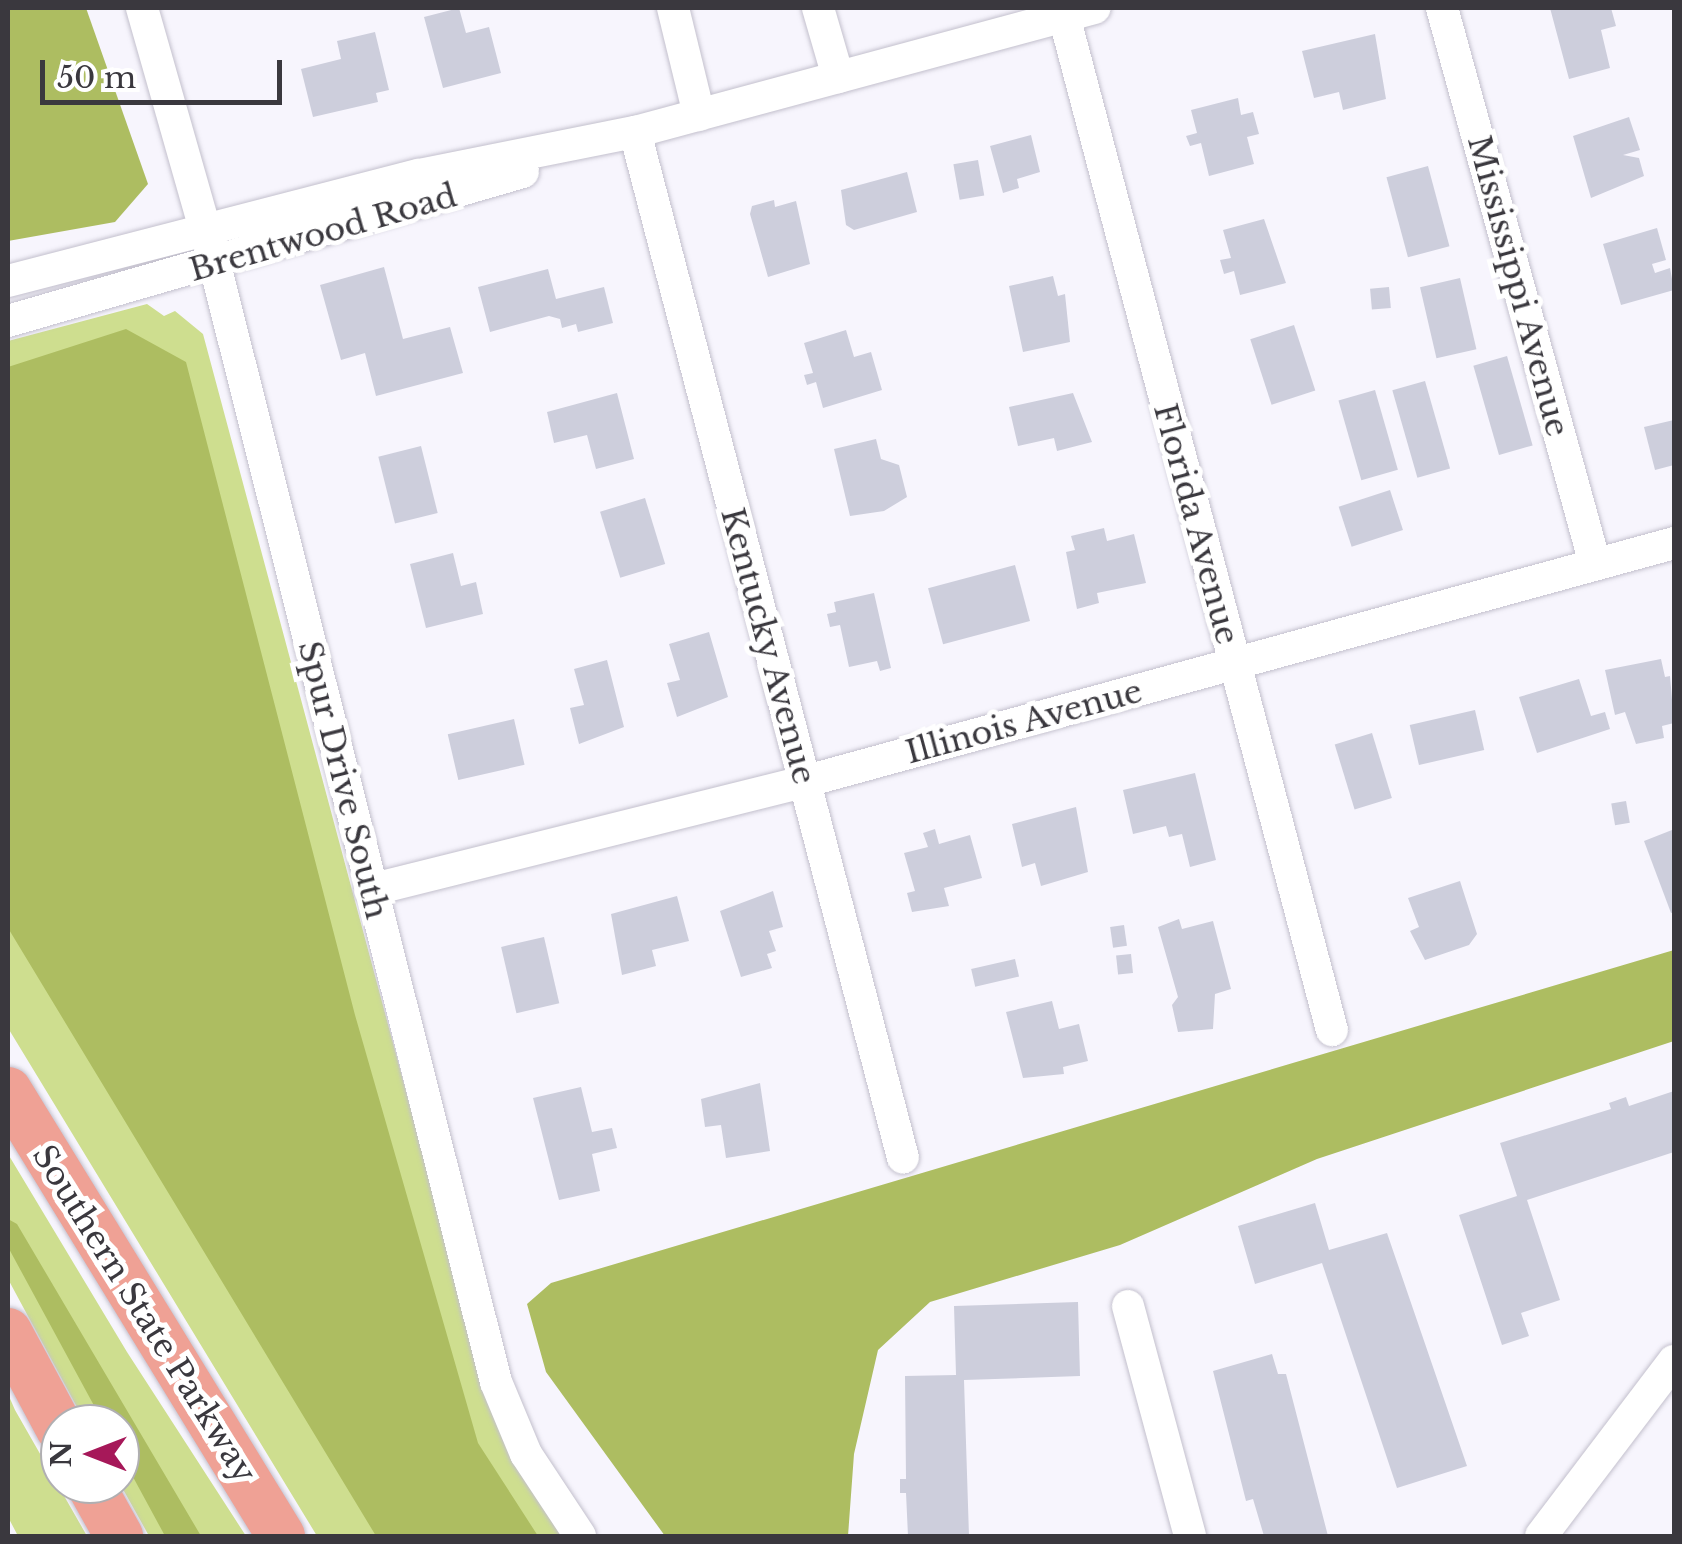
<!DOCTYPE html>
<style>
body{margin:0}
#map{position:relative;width:1682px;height:1544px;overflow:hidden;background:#f7f5fd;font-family:"Libre Baskerville",serif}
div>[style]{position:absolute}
.green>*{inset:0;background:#cede8f}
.forest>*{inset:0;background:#adbd61}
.building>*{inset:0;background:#cdcedc;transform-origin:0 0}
.roads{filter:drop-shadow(0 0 2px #c3c0cd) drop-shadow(0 0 2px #c3c0cd)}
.minor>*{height:32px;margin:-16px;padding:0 16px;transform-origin:16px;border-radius:16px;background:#fff}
.highway>*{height:48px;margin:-24px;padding:0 24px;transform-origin:24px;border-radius:24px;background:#efa195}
span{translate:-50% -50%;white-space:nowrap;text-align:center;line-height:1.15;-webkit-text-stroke:10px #fff;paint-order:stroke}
.street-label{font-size:32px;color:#3a383e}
.frame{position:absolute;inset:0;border:10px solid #3a383e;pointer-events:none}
.north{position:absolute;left:40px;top:1404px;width:100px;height:100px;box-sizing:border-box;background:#fff;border:2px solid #b0afb2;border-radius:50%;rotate:270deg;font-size:28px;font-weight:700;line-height:40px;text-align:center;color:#3a383e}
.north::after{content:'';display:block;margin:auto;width:35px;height:45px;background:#a61859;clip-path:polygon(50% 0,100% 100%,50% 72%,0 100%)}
.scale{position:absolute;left:40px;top:60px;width:242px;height:45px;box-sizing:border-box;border:5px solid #3a383e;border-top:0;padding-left:12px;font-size:30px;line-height:35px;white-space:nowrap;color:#3a383e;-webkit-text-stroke:8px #fff;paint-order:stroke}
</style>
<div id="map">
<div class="green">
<div style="clip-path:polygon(147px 304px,164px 316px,175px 311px,203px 334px,455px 1274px,564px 1536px,317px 1536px,8px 1028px,8px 341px)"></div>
<div style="clip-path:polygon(8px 1154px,127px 1352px,246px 1536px,149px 1536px,120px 1484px,120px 1424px,86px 1424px,8px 1279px)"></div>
<div style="clip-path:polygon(8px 1394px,15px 1410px,87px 1536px,18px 1536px,8px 1517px)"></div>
</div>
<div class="forest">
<div style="clip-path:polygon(8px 8px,86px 8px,148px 184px,115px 222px,8px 241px)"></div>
<div style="clip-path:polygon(126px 329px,186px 362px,355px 1015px,478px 1443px,538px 1536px,376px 1536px,8px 928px,8px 367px)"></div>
<div style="clip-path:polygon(1674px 950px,1674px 1041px,1317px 1159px,1120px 1245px,930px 1302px,878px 1350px,854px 1454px,848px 1536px,665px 1536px,546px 1372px,527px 1304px,551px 1283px)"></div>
<div style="clip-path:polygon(8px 1219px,17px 1224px,201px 1536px,165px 1536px,120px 1453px,120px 1424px,104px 1424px,8px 1247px)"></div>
</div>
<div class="building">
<div style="clip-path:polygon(459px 8px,466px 33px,489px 27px,501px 73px,443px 88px,424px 17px)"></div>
<div style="clip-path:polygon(1550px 8px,1611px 8px,1616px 26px,1601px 30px,1610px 68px,1569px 79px)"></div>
<div style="clip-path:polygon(375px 32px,389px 90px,376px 93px,378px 102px,313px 117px,301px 69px,341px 59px,337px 41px)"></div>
<div style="clip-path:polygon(1375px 34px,1386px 99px,1343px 110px,1339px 92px,1314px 98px,1302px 51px)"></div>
<div style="clip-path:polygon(1238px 98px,1241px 115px,1253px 112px,1259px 134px,1247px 137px,1254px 164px,1209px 176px,1201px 143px,1190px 146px,1186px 136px,1197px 133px,1191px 110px)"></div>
<div style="clip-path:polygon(1629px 117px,1640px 150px,1623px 155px,1639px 158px,1644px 176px,1591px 198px,1573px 136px)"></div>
<div style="clip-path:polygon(1031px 135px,1040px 172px,1017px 179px,1019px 188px,1003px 193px,990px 146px)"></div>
<div style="left:978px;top:160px;width:36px;height:25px;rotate:80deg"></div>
<div style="left:1428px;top:166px;width:83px;height:43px;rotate:75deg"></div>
<div style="clip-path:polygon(907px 172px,917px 212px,854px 230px,846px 225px,841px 190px)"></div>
<div style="clip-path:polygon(774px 200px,775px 207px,796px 201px,810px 264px,768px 277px,750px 214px,752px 206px)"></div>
<div style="clip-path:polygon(1264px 219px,1286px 283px,1240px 295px,1234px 271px,1224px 274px,1220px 260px,1231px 258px,1223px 230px)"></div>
<div style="clip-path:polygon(1657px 228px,1666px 260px,1652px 264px,1655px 273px,1670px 268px,1674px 290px,1621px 305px,1603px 244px)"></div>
<div style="clip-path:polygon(384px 267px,403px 339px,450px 327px,463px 373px,376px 396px,365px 353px,341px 360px,320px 285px)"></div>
<div style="clip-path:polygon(548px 269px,556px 299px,604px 287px,613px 323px,578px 332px,576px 324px,562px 328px,560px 319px,549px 316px,490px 332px,478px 287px)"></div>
<div style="clip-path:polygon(1053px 276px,1058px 296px,1065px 294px,1070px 342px,1023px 352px,1009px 286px)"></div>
<div style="left:1460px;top:278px;width:73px;height:41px;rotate:77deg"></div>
<div style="left:1389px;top:287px;width:21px;height:19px;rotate:85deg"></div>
<div style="left:1294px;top:325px;width:69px;height:46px;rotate:72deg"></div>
<div style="clip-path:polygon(846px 330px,854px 357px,871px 352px,882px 390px,823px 408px,816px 382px,807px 385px,804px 375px,813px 373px,804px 343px)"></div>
<div style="left:1507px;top:356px;width:93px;height:35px;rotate:74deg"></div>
<div style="left:1425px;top:381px;width:91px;height:34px;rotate:74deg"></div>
<div style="left:1375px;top:390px;width:83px;height:38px;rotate:74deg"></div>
<div style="clip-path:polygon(617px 393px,634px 459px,596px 469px,587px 435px,554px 443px,547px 412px)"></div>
<div style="clip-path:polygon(1073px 393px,1092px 442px,1057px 451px,1054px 438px,1018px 446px,1009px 407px)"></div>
<div style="clip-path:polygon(1674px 420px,1674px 465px,1655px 470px,1644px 427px)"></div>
<div style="clip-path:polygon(876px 439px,881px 459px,899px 465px,907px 497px,884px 511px,850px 516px,834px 449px)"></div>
<div style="left:421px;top:446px;width:69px;height:44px;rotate:76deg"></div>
<div style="left:1390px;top:490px;width:42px;height:54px;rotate:72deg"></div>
<div style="left:645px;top:498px;width:69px;height:47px;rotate:73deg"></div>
<div style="clip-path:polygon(1104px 528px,1107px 541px,1134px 534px,1146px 583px,1097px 593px,1099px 603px,1077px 609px,1066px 552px,1075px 550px,1071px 536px)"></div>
<div style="clip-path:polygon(453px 553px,461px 586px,476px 582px,483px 614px,426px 628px,410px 564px)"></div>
<div style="left:1015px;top:565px;width:58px;height:90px;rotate:75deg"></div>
<div style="clip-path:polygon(874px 593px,891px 668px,880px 671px,877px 661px,849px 667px,840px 625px,830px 627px,827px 614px,836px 612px,834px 602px)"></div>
<div style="clip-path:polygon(709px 632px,728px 697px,677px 717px,667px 683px,680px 680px,669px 644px)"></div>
<div style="clip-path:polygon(1661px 659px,1665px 677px,1670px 676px,1674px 723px,1662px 726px,1664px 738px,1636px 744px,1625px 712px,1615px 715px,1605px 670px)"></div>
<div style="clip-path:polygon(607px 660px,624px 727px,579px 744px,570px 708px,584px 705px,574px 669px)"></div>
<div style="clip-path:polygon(1579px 679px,1591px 716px,1605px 712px,1610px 729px,1537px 753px,1519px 697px)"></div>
<div style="left:1475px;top:710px;width:41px;height:67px;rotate:77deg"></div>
<div style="left:514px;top:719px;width:47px;height:68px;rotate:77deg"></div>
<div style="left:1372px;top:733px;width:68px;height:39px;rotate:73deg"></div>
<div style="clip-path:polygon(1195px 773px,1216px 860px,1190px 867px,1182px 834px,1169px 837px,1166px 826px,1133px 834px,1123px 790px)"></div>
<div style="left:1626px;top:801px;width:22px;height:15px;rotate:80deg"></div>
<div style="clip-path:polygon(1076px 807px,1088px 872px,1041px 886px,1035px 863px,1022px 867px,1012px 824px)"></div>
<div style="clip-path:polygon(935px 829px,939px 844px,970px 835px,982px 878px,944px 888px,949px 906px,912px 912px,907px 893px,915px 891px,904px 853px,928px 847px,923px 833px)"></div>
<div style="clip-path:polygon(1672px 830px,1674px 912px,1671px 913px,1644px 841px)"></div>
<div style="clip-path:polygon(1460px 881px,1477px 934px,1469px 945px,1425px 960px,1410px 931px,1419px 927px,1408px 898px)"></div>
<div style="clip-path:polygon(773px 891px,783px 927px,769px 931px,776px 951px,767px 954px,772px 968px,741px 977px,720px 911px)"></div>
<div style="clip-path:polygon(677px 896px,689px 941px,652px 950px,656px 966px,622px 975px,611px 914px)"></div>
<div style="clip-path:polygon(1179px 919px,1182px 929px,1213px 921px,1231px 989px,1215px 994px,1213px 1029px,1178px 1032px,1172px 1005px,1178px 997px,1158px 927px)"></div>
<div style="left:1124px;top:925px;width:21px;height:14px;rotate:82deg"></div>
<div style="left:544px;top:937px;width:68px;height:44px;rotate:77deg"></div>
<div style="left:1131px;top:954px;width:19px;height:15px;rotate:84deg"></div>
<div style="left:1015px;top:959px;width:18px;height:45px;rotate:77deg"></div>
<div style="clip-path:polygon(1052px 1001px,1059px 1029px,1079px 1024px,1088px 1061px,1063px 1067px,1064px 1074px,1023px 1078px,1006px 1012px)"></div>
<div style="clip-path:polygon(760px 1083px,770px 1151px,726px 1158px,721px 1125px,705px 1127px,701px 1099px)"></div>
<div style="clip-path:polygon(581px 1087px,592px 1132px,612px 1128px,617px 1148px,592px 1154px,600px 1191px,559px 1200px,533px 1098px)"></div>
<div style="clip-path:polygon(1674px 1091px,1674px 1152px,1527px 1200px,1560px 1300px,1521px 1313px,1529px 1336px,1502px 1345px,1459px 1215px,1517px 1196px,1500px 1143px,1611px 1109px,1609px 1103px,1626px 1097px,1629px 1106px)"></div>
<div style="clip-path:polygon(1315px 1203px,1329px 1250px,1387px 1233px,1467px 1466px,1397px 1488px,1322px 1263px,1255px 1284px,1238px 1226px)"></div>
<div style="clip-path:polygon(1078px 1302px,1080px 1376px,964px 1380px,969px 1536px,908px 1536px,906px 1493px,900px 1493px,900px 1479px,906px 1479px,905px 1376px,956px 1375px,954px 1306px)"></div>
<div style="clip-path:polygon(1272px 1354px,1278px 1374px,1286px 1374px,1328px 1536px,1264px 1536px,1253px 1499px,1246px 1501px,1213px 1371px)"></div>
</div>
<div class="roads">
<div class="minor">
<div style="left:142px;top:8px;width:267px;rotate:74.1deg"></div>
<div style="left:215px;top:265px;width:1152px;rotate:75.88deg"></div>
<div style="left:496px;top:1382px;width:78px;rotate:67.4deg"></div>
<div style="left:526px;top:1454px;width:98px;rotate:56.6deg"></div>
<div style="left:673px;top:8px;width:110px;rotate:76.3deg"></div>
<div style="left:818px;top:8px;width:72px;rotate:73.8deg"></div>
<div style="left:1442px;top:8px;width:577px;rotate:74.61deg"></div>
<div style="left:1064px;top:16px;width:1049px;rotate:75.2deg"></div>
<div style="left:635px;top:132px;width:1060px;rotate:75.36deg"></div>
<div style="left:8px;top:281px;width:424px;rotate:-14.5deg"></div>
<div style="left:419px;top:175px;width:220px;rotate:-11.3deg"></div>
<div style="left:635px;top:132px;width:476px;rotate:-15.1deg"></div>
<div style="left:8px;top:321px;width:536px;rotate:-16.14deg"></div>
<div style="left:370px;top:890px;width:446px;rotate:-14deg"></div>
<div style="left:803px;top:782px;width:903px;rotate:-15.34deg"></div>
<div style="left:1128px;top:1306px;width:238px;rotate:74.9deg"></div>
<div style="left:1541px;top:1536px;width:220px;rotate:-52.8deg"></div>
</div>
<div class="highway">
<div style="left:8px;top:1091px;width:522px;rotate:58.47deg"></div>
<div style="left:8px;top:1332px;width:110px;rotate:61.8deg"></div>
<div style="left:90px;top:1484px;width:60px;rotate:60.9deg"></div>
</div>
</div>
<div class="street-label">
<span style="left:323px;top:233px;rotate:-16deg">Brentwood Road</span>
<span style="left:1518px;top:286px;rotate:75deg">Mississippi Avenue</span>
<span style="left:1196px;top:524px;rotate:75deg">Florida Avenue</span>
<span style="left:768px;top:646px;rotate:75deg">Kentucky Avenue</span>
<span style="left:1024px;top:722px;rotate:-15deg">Illinois Avenue</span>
<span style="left:343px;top:780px;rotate:76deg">Spur Drive South</span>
<span style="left:144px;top:1314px;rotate:58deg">Southern State Parkway</span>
</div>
<div class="frame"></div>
<div class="north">N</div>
<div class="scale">50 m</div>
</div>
